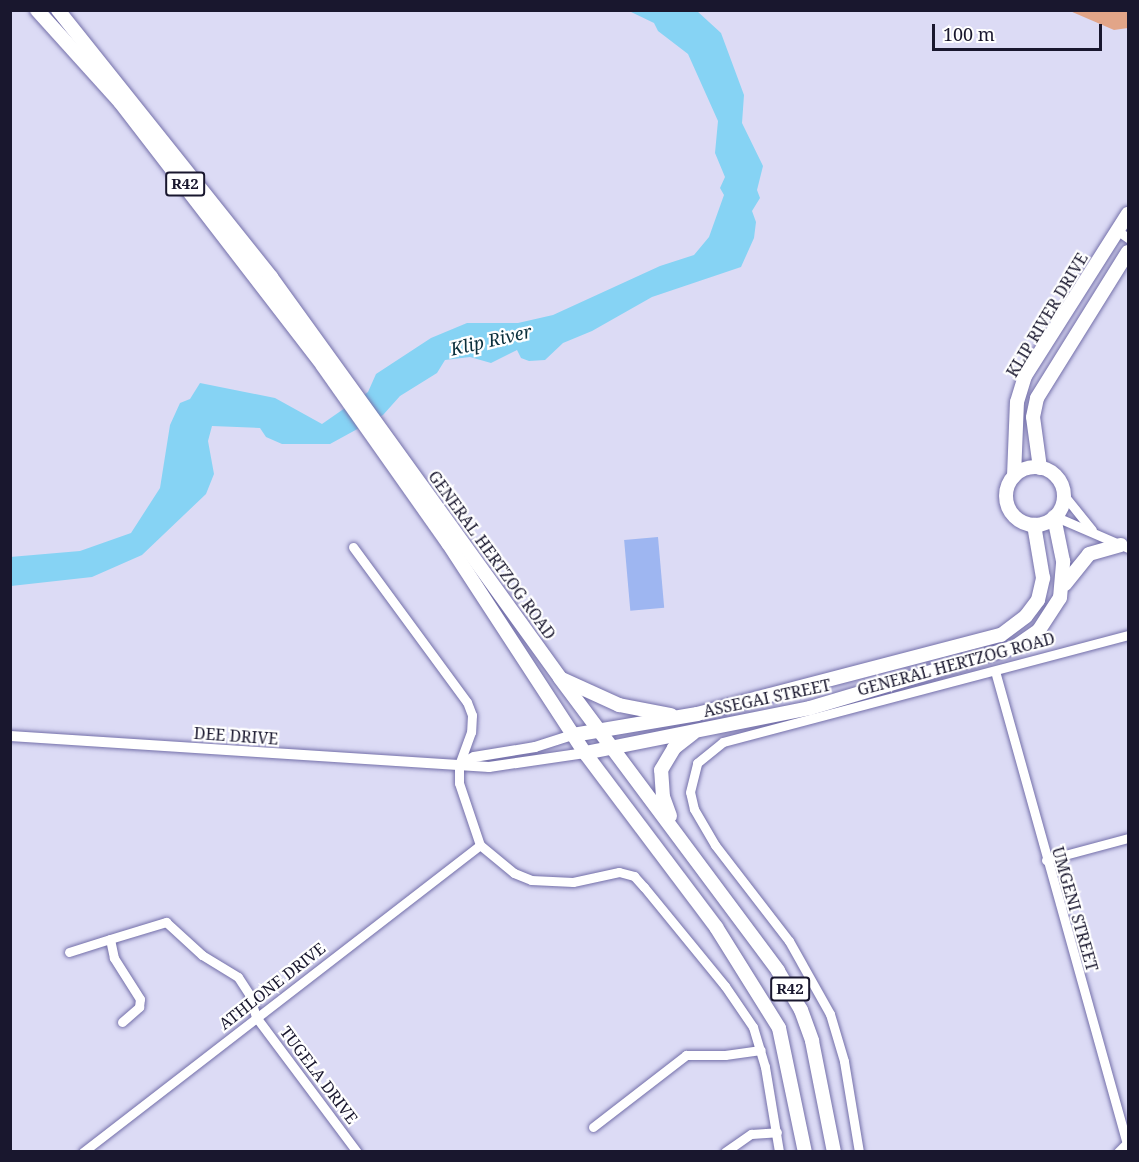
<!DOCTYPE html>
<style>
body{margin:0}
#map{position:relative;width:1139px;height:1162px;overflow:hidden;background:#dcdbf5;font-family:"Noto Serif",serif}
div>[style]{position:absolute}
.green>*{inset:0;background:#e2a588}
.water>*{inset:0;background:#86d3f4}
.building>*{inset:0;background:#9eb6f1;transform-origin:0 0}
.roads{filter:drop-shadow(0 0 2px #736fa9) drop-shadow(0 0 2px #736fa9)}
.minor>*{height:9px;margin:-4.5px;padding:0 4.5px;transform-origin:4.5px;border-radius:4.5px;background:#fff}
.tertiary>*{height:10px;margin:-5px;padding:0 5px;transform-origin:5px;border-radius:5px;background:#fff}
.primary>*{height:14px;margin:-7px;padding:0 7px;transform-origin:7px;border-radius:7px;background:#fff}
.primary>.ring{margin:-7px;padding:0;box-sizing:content-box;background:none;border:14px solid #fff;border-radius:50%}
span{translate:-50% -50%;white-space:nowrap;text-align:center;line-height:1.15;-webkit-text-stroke:4.5px #fff;paint-order:stroke}
.shield-label span{padding:2px 4px;background:#fff;border:2px solid;border-radius:4px;-webkit-text-stroke-width:0}
.shield-label{font-size:15px;color:#19172e;font-weight:700}
.street-label{font-size:16px;color:#19172e}
.water-label{font-size:18px;color:#0a2f3c;font-style:italic}
.frame{position:absolute;inset:0;border:12px solid #19172e;pointer-events:none}
.scale{position:absolute;left:932px;top:24px;width:170px;height:27px;box-sizing:border-box;border:3px solid #19172e;border-top:0;padding-left:8px;font-size:18px;line-height:21px;white-space:nowrap;color:#19172e;-webkit-text-stroke:4px #fff;paint-order:stroke}
</style>
<div id="map">
<div class="green">
<div style="clip-path:polygon(1070px 11px,1128px 11px,1128px 28px,1114px 30px)"></div>
</div>
<div class="water">
<div style="clip-path:polygon(629px 11px,697px 11px,721px 33px,744px 95px,742px 123px,763px 166px,757px 190px,760px 198px,752px 211px,756px 222px,754px 238px,741px 267px,652px 297px,592px 331px,563px 343px,545px 360px,529px 361px,521px 358px,517px 350px,491px 363px,470px 357px,445px 360px,437px 373px,400px 396px,383px 415px,330px 444px,282px 444px,266px 437px,260px 428px,212px 426px,208px 441px,214px 474px,206px 494px,142px 555px,92px 577px,11px 586px,10px 557px,80px 551px,131px 533px,160px 488px,170px 425px,180px 403px,190px 399px,200px 383px,275px 398px,322px 424px,368px 392px,376px 374px,431px 338px,467px 323px,518px 323px,553px 315px,660px 266px,694px 255px,709px 237px,724px 195px,720px 188px,725px 177px,715px 153px,718px 121px,688px 54px,658px 31px,654px 23px)"></div>
</div>
<div class="building">
<div style="left:658px;top:537px;width:71px;height:34px;rotate:85deg"></div>
</div>
<div class="roads">
<div class="minor">
<div style="left:1118px;top:231px;width:12px;rotate:35deg"></div>
<div style="left:1063px;top:494px;width:46px;rotate:51.1deg"></div>
<div style="left:1054px;top:516px;width:81px;rotate:23.4deg"></div>
<div style="left:353px;top:547px;width:192px;rotate:53.7deg"></div>
<div style="left:467px;top:702px;width:14px;rotate:69deg"></div>
<div style="left:472px;top:715px;width:17px;rotate:93deg"></div>
<div style="left:471px;top:732px;width:35px;rotate:110deg"></div>
<div style="left:459px;top:765px;width:18px;rotate:90deg"></div>
<div style="left:459px;top:783px;width:65px;rotate:71.3deg"></div>
<div style="left:480px;top:845px;width:44px;rotate:39.5deg"></div>
<div style="left:514px;top:873px;width:18px;rotate:22deg"></div>
<div style="left:531px;top:880px;width:42px;rotate:2.7deg"></div>
<div style="left:573px;top:882px;width:47px;rotate:-12.3deg"></div>
<div style="left:619px;top:872px;width:16px;rotate:15deg"></div>
<div style="left:634px;top:876px;width:15px;rotate:48deg"></div>
<div style="left:644px;top:887px;width:128px;rotate:50.7deg"></div>
<div style="left:725px;top:986px;width:50px;rotate:55.7deg"></div>
<div style="left:753px;top:1027px;width:42px;rotate:73.3deg"></div>
<div style="left:765px;top:1067px;width:86px;rotate:80.6deg"></div>
<div style="left:995px;top:671px;width:490px;rotate:74.4deg"></div>
<div style="left:1127px;top:1143px;width:13px;rotate:135deg"></div>
<div style="left:1046px;top:860px;width:85px;rotate:-15deg"></div>
<div style="left:69px;top:952px;width:43px;rotate:-17.6deg"></div>
<div style="left:122px;top:1022px;width:23px;rotate:-41deg"></div>
<div style="left:139px;top:1007px;width:8px;rotate:-83deg"></div>
<div style="left:140px;top:999px;width:49px;rotate:-122.4deg"></div>
<div style="left:114px;top:958px;width:19px;rotate:-102deg"></div>
<div style="left:110px;top:939px;width:59px;rotate:-16.9deg"></div>
<div style="left:166px;top:922px;width:49px;rotate:42.5deg"></div>
<div style="left:202px;top:955px;width:42px;rotate:31.4deg"></div>
<div style="left:238px;top:977px;width:20px;rotate:57deg"></div>
<div style="left:249px;top:994px;width:24px;rotate:73deg"></div>
<div style="left:256px;top:1017px;width:169px;rotate:53.2deg"></div>
<div style="left:593px;top:1127px;width:118px;rotate:-37.7deg"></div>
<div style="left:686px;top:1055px;width:39px"></div>
<div style="left:725px;top:1055px;width:36px;rotate:-8deg"></div>
<div style="left:83px;top:1152px;width:502px;rotate:-37.71deg"></div>
<div style="left:725px;top:1152px;width:32px;rotate:-35deg"></div>
<div style="left:751px;top:1134px;width:26px;rotate:-4deg"></div>
<div style="left:859px;top:1152px;width:92px;rotate:-99.4deg"></div>
<div style="left:844px;top:1061px;width:49px;rotate:-106.6deg"></div>
<div style="left:830px;top:1014px;width:84px;rotate:-119.3deg"></div>
<div style="left:789px;top:941px;width:121px;rotate:-127.6deg"></div>
<div style="left:715px;top:845px;width:42px;rotate:-120.3deg"></div>
<div style="left:694px;top:809px;width:17px;rotate:-103deg"></div>
<div style="left:690px;top:792px;width:30px;rotate:-76deg"></div>
<div style="left:697px;top:763px;width:33px;rotate:-39deg"></div>
<div style="left:723px;top:742px;width:419px;rotate:-14.8deg"></div>
</div>
<div class="tertiary">
<div style="left:10px;top:736px;width:480px;rotate:3.7deg"></div>
<div style="left:489px;top:767px;width:97px;rotate:-8.3deg"></div>
<div style="left:459px;top:765px;width:17px;rotate:-28deg"></div>
<div style="left:474px;top:757px;width:62px;rotate:-9.3deg"></div>
<div style="left:535px;top:747px;width:40px;rotate:-18deg"></div>
</div>
<div class="primary">
<div style="left:37px;top:10px;width:124px;rotate:47.9deg"></div>
<div style="left:120px;top:102px;width:333px;rotate:52.4deg"></div>
<div style="left:323px;top:366px;width:217px;rotate:54.8deg"></div>
<div style="left:448px;top:543px;width:251px;rotate:56.9deg"></div>
<div style="left:585px;top:753px;width:218px;rotate:53deg"></div>
<div style="left:716px;top:927px;width:119px;rotate:58deg"></div>
<div style="left:779px;top:1028px;width:127px;rotate:78.2deg"></div>
<div style="left:58px;top:10px;width:342px;rotate:51.4deg"></div>
<div style="left:271px;top:277px;width:494px;rotate:54.2deg"></div>
<div style="left:560px;top:678px;width:365px;rotate:53.3deg"></div>
<div style="left:778px;top:971px;width:45px;rotate:59.5deg"></div>
<div style="left:801px;top:1010px;width:33px;rotate:70deg"></div>
<div style="left:812px;top:1041px;width:113px;rotate:78.8deg"></div>
<div class="ring" style="left:1006px;top:467px;width:44px;height:44px"></div>
<div style="left:1040px;top:468px;width:51px;rotate:-97.8deg"></div>
<div style="left:1033px;top:417px;width:19px;rotate:-78deg"></div>
<div style="left:1037px;top:398px;width:172px;rotate:-58.1deg"></div>
<div style="left:1014px;top:476px;width:74px;rotate:-87.7deg"></div>
<div style="left:1017px;top:402px;width:27px;rotate:-73deg"></div>
<div style="left:1025px;top:376px;width:192px;rotate:-57.6deg"></div>
<div style="left:1065px;top:584px;width:38px;rotate:-51deg"></div>
<div style="left:1089px;top:554px;width:33px;rotate:-16deg"></div>
<div style="left:562px;top:679px;width:63px;rotate:24.5deg"></div>
<div style="left:619px;top:705px;width:53px;rotate:10.9deg"></div>
<div style="left:573px;top:735px;width:126px;rotate:-9.6deg"></div>
<div style="left:697px;top:714px;width:314px;rotate:-14.6deg"></div>
<div style="left:1001px;top:635px;width:31px;rotate:-37deg"></div>
<div style="left:1026px;top:616px;width:20px;rotate:-53deg"></div>
<div style="left:1038px;top:600px;width:23px;rotate:-77deg"></div>
<div style="left:1043px;top:578px;width:54px;rotate:-99.6deg"></div>
<div style="left:585px;top:753px;width:229px;rotate:-11.3deg"></div>
<div style="left:810px;top:708px;width:214px;rotate:-16.6deg"></div>
<div style="left:1015px;top:647px;width:29px;rotate:-35deg"></div>
<div style="left:1039px;top:630px;width:38px;rotate:-57deg"></div>
<div style="left:1060px;top:598px;width:37px;rotate:-85deg"></div>
<div style="left:1063px;top:561px;width:45px;rotate:-101.6deg"></div>
<div style="left:670px;top:816px;width:20px;rotate:-110deg"></div>
<div style="left:663px;top:797px;width:27px;rotate:-94deg"></div>
<div style="left:661px;top:770px;width:26px;rotate:-59deg"></div>
<div style="left:674px;top:748px;width:24px;rotate:-38deg"></div>
</div>
</div>
<div class="shield-label">
<span style="left:185px;top:184px">R42</span>
<span style="left:790px;top:989px">R42</span>
</div>
<div class="street-label">
<span style="left:1047px;top:315px;rotate:-59deg">KLIP RIVER DRIVE</span>
<span style="left:492px;top:555px;rotate:54deg">GENERAL HERTZOG ROAD</span>
<span style="left:956px;top:664px;rotate:-15deg">GENERAL HERTZOG ROAD</span>
<span style="left:767px;top:698px;rotate:-12deg">ASSEGAI STREET</span>
<span style="left:236px;top:736px;rotate:4deg">DEE DRIVE</span>
<span style="left:1075px;top:909px;rotate:74deg">UMGENI STREET</span>
<span style="left:272px;top:986px;rotate:-38deg">ATHLONE DRIVE</span>
<span style="left:319px;top:1075px;rotate:53deg">TUGELA DRIVE</span>
</div>
<div class="water-label">
<span style="left:491px;top:340px;rotate:-13deg">Klip River</span>
</div>
<div class="frame"></div>
<div class="scale">100 m</div>
</div>
